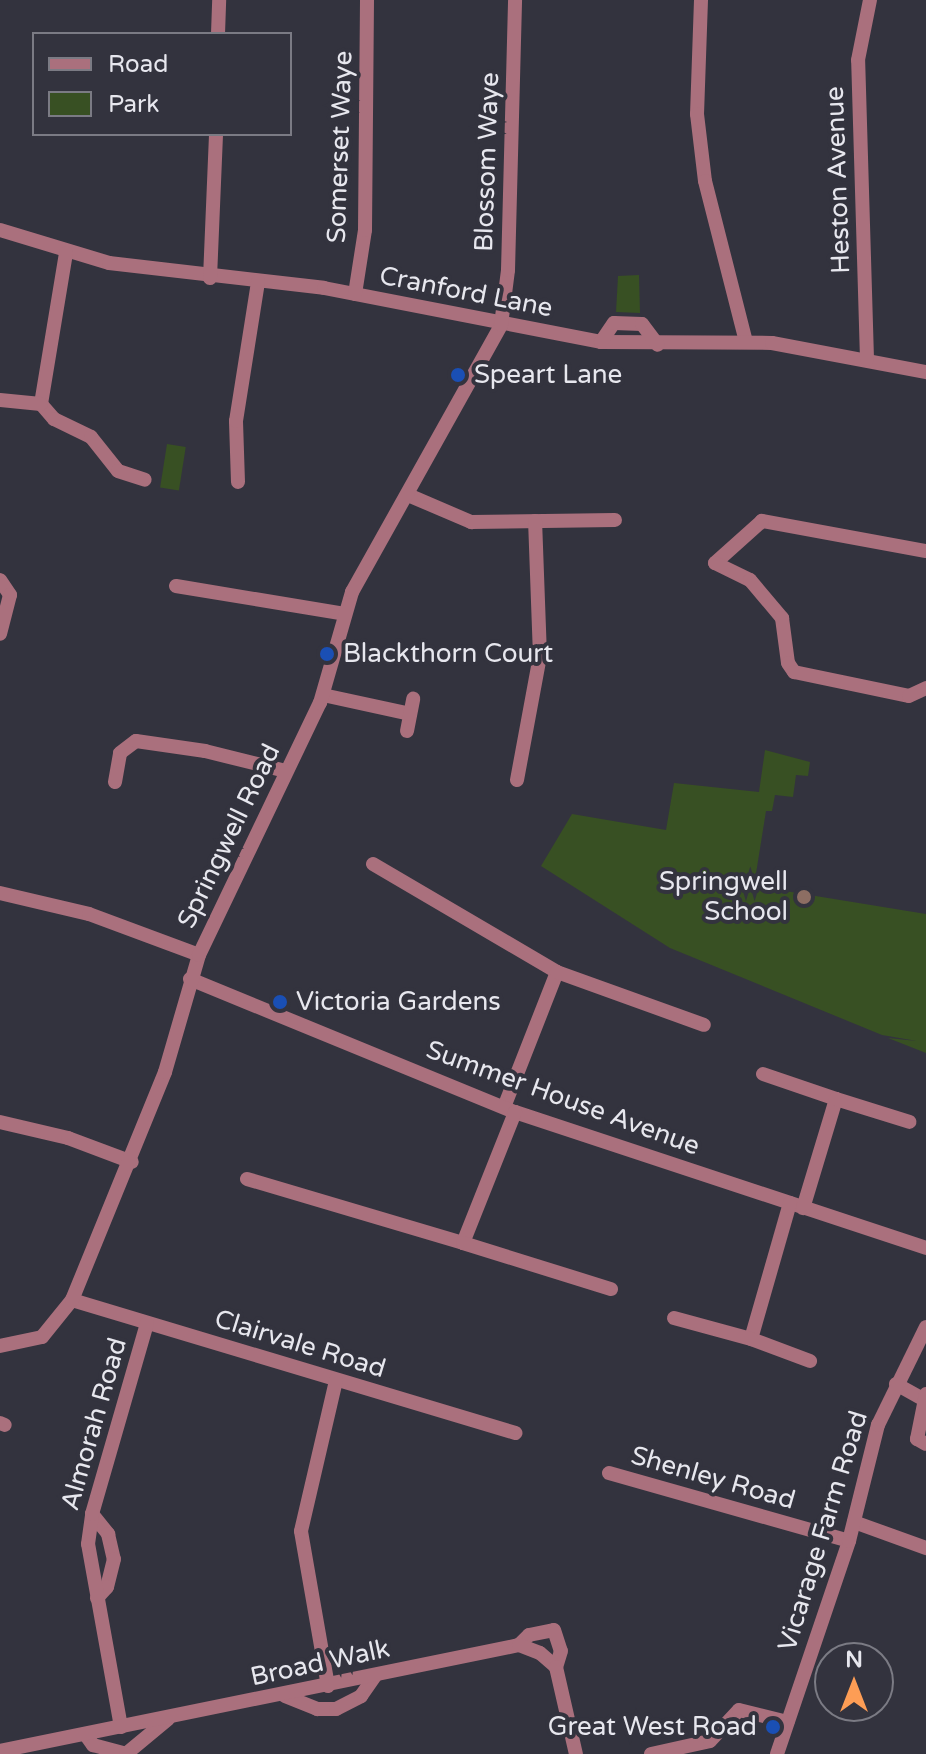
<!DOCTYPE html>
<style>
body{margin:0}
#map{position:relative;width:926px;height:1754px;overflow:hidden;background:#33333e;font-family:"Varela Round",sans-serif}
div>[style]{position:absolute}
.green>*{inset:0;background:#385023;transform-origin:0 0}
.minor>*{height:14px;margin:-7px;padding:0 7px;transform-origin:7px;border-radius:7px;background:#aa707d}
.dots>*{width:22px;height:22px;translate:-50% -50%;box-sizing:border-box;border:4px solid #33333e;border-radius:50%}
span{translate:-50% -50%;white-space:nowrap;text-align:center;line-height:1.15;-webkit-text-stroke:8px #33333e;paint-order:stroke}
.street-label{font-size:26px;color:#e7e7ee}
.poi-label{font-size:26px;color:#e7e7ee}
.left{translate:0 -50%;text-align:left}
.right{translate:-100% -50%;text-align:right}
.legend{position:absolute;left:32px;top:32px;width:260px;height:104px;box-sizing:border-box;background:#33333e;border:2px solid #7b7b84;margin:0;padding:10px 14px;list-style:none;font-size:24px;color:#e7e7ee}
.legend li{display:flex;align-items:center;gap:16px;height:40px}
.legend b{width:40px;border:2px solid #7b7b84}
.north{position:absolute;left:814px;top:1642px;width:80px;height:80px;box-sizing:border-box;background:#33333e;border:2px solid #7b7b84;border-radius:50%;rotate:0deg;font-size:22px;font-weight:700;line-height:32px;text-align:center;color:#e7e7ee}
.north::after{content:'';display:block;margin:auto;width:28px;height:36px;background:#fd9d55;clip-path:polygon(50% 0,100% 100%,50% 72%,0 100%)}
</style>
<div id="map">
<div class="green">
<div style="clip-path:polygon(639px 275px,640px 313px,616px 312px,618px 276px)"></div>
<div style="left:167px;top:444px;width:19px;height:44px;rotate:9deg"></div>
<div style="clip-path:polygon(765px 750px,810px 762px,808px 776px,796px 775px,793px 797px,775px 795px,772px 811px,766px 811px,754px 886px,926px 914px,926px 1053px,888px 1038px,917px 1041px,882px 1035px,670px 948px,541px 866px,572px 814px,666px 830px,674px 783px,759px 792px)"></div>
</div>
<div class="minor">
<div style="left:701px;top:0;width:114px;rotate:92deg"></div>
<div style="left:697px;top:114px;width:67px;rotate:83.2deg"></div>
<div style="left:705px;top:181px;width:166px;rotate:75.7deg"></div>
<div style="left:218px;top:34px;width:34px;rotate:-88deg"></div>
<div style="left:0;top:230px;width:114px;rotate:16.8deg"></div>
<div style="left:109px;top:263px;width:216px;rotate:6.6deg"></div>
<div style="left:324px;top:288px;width:282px;rotate:11deg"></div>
<div style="left:601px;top:342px;width:171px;rotate:0.3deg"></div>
<div style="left:772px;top:343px;width:157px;rotate:10.7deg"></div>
<div style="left:66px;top:253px;width:153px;rotate:99.4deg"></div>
<div style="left:41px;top:404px;width:20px;rotate:49deg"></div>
<div style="left:54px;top:419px;width:41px;rotate:25.9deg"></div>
<div style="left:91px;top:437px;width:43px;rotate:51.5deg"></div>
<div style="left:118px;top:471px;width:28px;rotate:18deg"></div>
<div style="left:210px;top:278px;width:144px;rotate:-87.6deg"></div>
<div style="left:355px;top:294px;width:65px;rotate:-81.1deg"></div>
<div style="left:365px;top:230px;width:230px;rotate:-89.5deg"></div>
<div style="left:601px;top:342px;width:23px;rotate:-56deg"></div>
<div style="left:614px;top:323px;width:28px;rotate:2deg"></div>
<div style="left:642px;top:324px;width:26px;rotate:53deg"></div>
<div style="left:867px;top:359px;width:299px;rotate:-91.7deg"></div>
<div style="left:858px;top:60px;width:61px;rotate:-78.7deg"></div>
<div style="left:0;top:400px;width:41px;rotate:5.6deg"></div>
<div style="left:238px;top:482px;width:61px;rotate:-91.9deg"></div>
<div style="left:236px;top:421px;width:141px;rotate:-81deg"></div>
<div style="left:408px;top:495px;width:69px;rotate:23.2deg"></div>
<div style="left:471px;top:522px;width:144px;rotate:-0.8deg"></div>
<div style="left:926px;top:551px;width:167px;rotate:-169.6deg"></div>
<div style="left:762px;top:521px;width:63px;rotate:138.2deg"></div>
<div style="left:715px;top:563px;width:39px;rotate:26deg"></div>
<div style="left:750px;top:580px;width:50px;rotate:49.9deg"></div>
<div style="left:782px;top:618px;width:45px;rotate:82.4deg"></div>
<div style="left:788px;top:663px;width:11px;rotate:56deg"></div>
<div style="left:794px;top:672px;width:117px;rotate:11.8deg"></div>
<div style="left:909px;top:696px;width:19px;rotate:-25deg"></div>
<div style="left:0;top:580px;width:18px;rotate:56deg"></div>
<div style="left:10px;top:595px;width:40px;rotate:104.4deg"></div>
<div style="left:176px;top:586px;width:171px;rotate:9.4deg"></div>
<div style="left:323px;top:695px;width:89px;rotate:12.3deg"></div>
<div style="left:407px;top:731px;width:33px;rotate:-79deg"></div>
<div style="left:517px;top:780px;width:126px;rotate:-79.5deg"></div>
<div style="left:540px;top:656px;width:135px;rotate:-92.1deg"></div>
<div style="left:115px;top:782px;width:29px;rotate:-80deg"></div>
<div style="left:120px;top:753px;width:20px;rotate:-37deg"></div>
<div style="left:136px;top:741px;width:70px;rotate:8.2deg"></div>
<div style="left:205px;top:751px;width:83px;rotate:13.9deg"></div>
<div style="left:373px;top:864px;width:213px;rotate:30.4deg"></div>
<div style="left:557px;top:972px;width:145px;rotate:111.4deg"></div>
<div style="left:0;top:893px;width:91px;rotate:13.3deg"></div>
<div style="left:89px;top:914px;width:117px;rotate:20.4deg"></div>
<div style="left:557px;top:972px;width:156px;rotate:19.8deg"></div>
<div style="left:190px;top:979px;width:351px;rotate:22.3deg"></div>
<div style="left:515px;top:1112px;width:433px;rotate:18.3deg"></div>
<div style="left:763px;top:1074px;width:77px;rotate:18.9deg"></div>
<div style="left:836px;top:1099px;width:114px;rotate:106.8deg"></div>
<div style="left:836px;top:1099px;width:77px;rotate:17.3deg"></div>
<div style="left:0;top:1122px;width:70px;rotate:13.2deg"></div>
<div style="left:68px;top:1138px;width:68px;rotate:20.6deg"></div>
<div style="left:247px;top:1179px;width:225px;rotate:16.5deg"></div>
<div style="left:463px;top:1243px;width:141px;rotate:-68.3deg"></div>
<div style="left:790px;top:1203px;width:141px;rotate:106deg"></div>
<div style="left:751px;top:1339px;width:63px;rotate:20.4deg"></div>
<div style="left:463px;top:1243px;width:155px;rotate:17.3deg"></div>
<div style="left:72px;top:1300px;width:463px;rotate:16.7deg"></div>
<div style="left:674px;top:1318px;width:80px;rotate:15.3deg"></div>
<div style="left:0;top:1346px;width:43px;rotate:-12.1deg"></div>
<div style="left:42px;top:1337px;width:48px;rotate:-51deg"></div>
<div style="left:72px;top:1300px;width:246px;rotate:-67.8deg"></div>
<div style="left:165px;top:1072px;width:122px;rotate:-73.8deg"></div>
<div style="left:199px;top:955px;width:280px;rotate:-64.4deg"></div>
<div style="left:320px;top:703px;width:116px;rotate:-73.9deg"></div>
<div style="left:352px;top:592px;width:306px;rotate:-60.8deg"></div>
<div style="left:501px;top:325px;width:55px;rotate:-82.7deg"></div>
<div style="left:508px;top:270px;width:270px;rotate:-88.5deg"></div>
<div style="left:896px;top:1384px;width:31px;rotate:29deg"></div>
<div style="left:926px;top:1394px;width:46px;rotate:101.3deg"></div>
<div style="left:917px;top:1439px;width:10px;rotate:29deg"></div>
<div style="left:0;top:1423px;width:5px;rotate:22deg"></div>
<div style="left:609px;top:1473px;width:249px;rotate:15.8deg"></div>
<div style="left:92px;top:1514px;width:26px;rotate:51deg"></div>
<div style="left:108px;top:1534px;width:26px;rotate:77deg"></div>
<div style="left:114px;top:1559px;width:29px;rotate:104deg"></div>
<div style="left:107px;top:1587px;width:15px;rotate:132deg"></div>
<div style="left:854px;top:1522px;width:77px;rotate:19.9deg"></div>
<div style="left:519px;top:1645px;width:14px;rotate:-45deg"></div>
<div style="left:529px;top:1635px;width:25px;rotate:-11deg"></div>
<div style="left:554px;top:1630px;width:22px;rotate:72deg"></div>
<div style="left:561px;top:1651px;width:17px;rotate:107deg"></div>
<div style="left:328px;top:1686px;width:157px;rotate:-99.9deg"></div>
<div style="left:301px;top:1531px;width:155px;rotate:-76.9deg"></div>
<div style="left:285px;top:1696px;width:35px;rotate:22deg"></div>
<div style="left:317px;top:1709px;width:19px"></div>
<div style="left:336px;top:1709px;width:28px;rotate:-27deg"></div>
<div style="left:361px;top:1696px;width:24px;rotate:-55deg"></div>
<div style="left:121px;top:1727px;width:186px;rotate:-100.2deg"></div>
<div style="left:88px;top:1544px;width:30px;rotate:-82deg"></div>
<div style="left:92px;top:1514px;width:198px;rotate:-73.9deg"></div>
<div style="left:85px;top:1734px;width:14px;rotate:54deg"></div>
<div style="left:93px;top:1745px;width:34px;rotate:15deg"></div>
<div style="left:126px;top:1754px;width:55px;rotate:-39.8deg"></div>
<div style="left:0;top:1751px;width:530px;rotate:-11.54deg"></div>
<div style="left:519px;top:1645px;width:22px;rotate:21deg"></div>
<div style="left:540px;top:1653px;width:21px;rotate:41deg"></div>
<div style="left:556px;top:1667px;width:89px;rotate:77.1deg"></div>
<div style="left:651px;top:1754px;width:60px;rotate:-12.4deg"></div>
<div style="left:710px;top:1741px;width:42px;rotate:-46.9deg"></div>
<div style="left:739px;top:1710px;width:50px;rotate:13.8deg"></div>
<div style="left:777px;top:1754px;width:225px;rotate:-71.3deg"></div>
<div style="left:849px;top:1541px;width:120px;rotate:-76deg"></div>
<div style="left:878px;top:1425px;width:109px;rotate:-63.9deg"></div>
</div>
<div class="dots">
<div style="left:458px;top:375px;background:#1a4fb4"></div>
<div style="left:327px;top:654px;background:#1a4fb4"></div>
<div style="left:804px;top:897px;background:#8d6e63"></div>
<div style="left:280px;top:1002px;background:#1a4fb4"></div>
<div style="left:773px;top:1727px;background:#1a4fb4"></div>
</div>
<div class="street-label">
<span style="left:340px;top:147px;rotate:-88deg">Somerset Waye</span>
<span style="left:487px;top:162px;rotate:-88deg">Blossom Waye</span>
<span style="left:838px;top:180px;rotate:-92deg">Heston Avenue</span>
<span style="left:466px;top:292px;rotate:11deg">Cranford Lane</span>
<span style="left:229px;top:836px;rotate:-64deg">Springwell Road</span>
<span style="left:563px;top:1098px;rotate:20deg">Summer House Avenue</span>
<span style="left:300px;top:1344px;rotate:17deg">Clairvale Road</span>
<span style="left:94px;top:1424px;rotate:-74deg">Almorah Road</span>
<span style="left:713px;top:1478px;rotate:16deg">Shenley Road</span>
<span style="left:823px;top:1531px;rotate:-73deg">Vicarage Farm Road</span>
<span style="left:320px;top:1663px;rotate:-12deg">Broad Walk</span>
</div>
<div class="poi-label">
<span class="left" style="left:474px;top:375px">Speart Lane</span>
<span class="left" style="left:343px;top:654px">Blackthorn Court</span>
<span class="right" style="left:788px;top:897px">Springwell<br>School</span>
<span class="left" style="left:296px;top:1002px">Victoria Gardens</span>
<span class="right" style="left:757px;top:1727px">Great West Road</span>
</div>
<ul class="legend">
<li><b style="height:10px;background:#aa707d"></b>Road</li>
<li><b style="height:22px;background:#385023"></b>Park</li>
</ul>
<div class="north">N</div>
</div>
